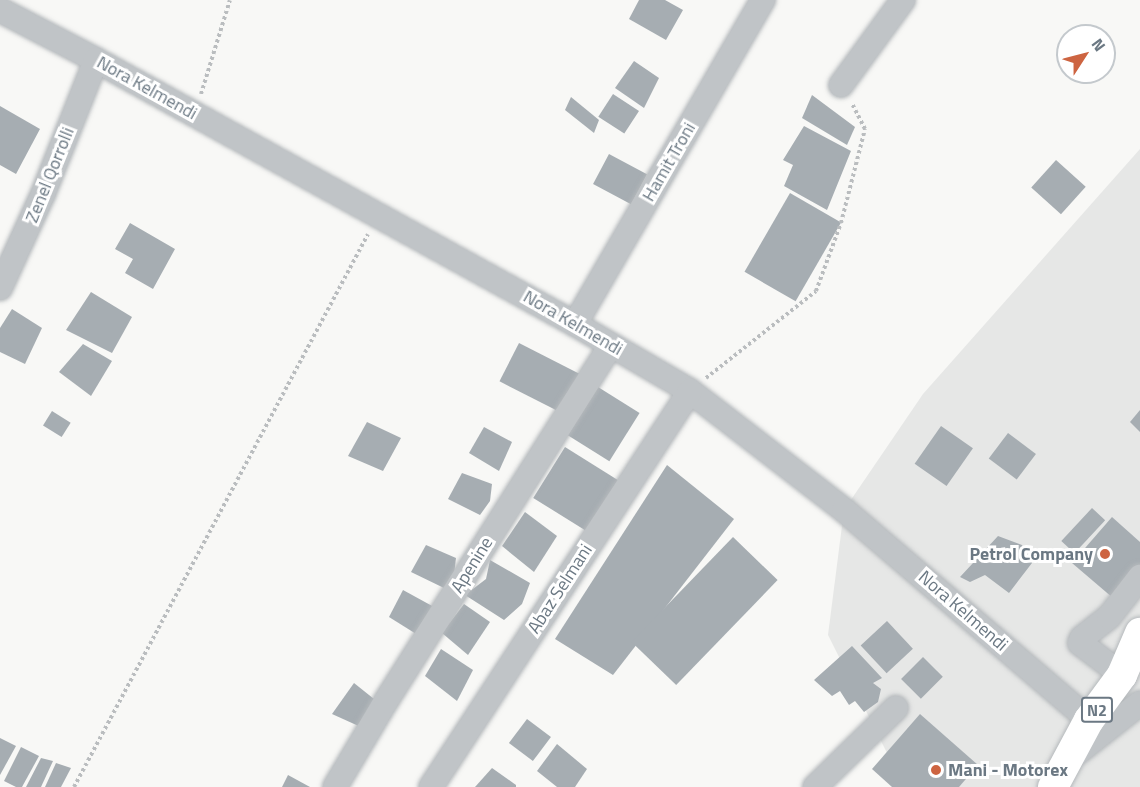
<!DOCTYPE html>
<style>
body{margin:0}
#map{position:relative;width:1140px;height:787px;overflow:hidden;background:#f8f8f6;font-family:"Titillium Web",sans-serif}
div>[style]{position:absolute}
.built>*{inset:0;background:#e6e7e6}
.building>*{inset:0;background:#a6adb2;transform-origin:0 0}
.path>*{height:4px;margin-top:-2px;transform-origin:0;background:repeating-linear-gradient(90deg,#babdbf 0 3px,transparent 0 6px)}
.roads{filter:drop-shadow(0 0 2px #b4b8bb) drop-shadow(0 0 2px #b4b8bb)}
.minor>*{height:24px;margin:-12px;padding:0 12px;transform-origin:12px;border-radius:12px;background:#c0c4c7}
.major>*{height:30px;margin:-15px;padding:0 15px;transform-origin:15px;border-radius:15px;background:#fff}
.dots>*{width:16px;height:16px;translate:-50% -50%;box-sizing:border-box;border:3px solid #fff;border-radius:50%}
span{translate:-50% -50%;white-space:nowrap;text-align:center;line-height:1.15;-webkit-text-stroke:6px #fff;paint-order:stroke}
.shield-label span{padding:2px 4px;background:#fff;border:2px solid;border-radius:4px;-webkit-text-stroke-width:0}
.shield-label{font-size:16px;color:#6b7883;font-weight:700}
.street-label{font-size:18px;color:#6b7883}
.poi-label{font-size:18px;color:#6b7883;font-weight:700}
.right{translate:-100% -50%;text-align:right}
.left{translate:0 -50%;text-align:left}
.north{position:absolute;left:1056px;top:24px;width:60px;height:60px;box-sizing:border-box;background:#fff;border:2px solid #c4c9cd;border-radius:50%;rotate:54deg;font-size:16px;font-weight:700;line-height:24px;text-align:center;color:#6b7883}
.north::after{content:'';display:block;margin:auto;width:21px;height:27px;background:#cd6441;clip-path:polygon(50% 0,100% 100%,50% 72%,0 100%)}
</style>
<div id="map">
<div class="built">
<div style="clip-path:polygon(1140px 149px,1140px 787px,904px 787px,828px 635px,844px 510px,923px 394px)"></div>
</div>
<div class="building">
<div style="clip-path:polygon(639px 0,665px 0,683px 10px,666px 40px,629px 19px)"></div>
<div style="clip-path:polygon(634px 61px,659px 78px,644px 108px,615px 88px)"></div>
<div style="left:613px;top:94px;width:31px;height:27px;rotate:33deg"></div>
<div style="clip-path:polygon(812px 95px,855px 127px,847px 145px,802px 118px)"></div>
<div style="clip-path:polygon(571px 97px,599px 120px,594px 133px,565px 110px)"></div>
<div style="clip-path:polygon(0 106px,40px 129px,16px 174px,0 165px)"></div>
<div style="clip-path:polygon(804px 126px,851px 151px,827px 210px,784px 186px,793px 165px,783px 160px)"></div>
<div style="left:609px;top:154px;width:43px;height:34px;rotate:28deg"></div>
<div style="left:1056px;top:160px;width:40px;height:37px;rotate:42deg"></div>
<div style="left:790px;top:193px;width:59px;height:91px;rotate:30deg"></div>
<div style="clip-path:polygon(130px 223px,175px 249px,153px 289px,125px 273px,133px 259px,115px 249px)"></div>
<div style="clip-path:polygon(91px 292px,132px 317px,112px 353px,66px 330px)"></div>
<div style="clip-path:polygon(12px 309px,42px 328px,25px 364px,0 352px,0 328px)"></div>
<div style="left:519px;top:343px;width:71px;height:43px;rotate:27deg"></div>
<div style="clip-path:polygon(83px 344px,112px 361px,91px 396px,59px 372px)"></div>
<div style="left:598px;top:387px;width:49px;height:57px;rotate:32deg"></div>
<div style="clip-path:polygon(1140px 410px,1140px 432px,1130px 422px)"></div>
<div style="left:52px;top:411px;width:22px;height:17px;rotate:32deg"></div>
<div style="clip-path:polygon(367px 422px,401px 438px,383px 471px,348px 456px)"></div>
<div style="left:941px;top:426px;width:39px;height:46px;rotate:35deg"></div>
<div style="clip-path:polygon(484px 427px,512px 442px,499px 471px,469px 453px)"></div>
<div style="left:1008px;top:433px;width:35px;height:32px;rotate:37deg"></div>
<div style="left:565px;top:447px;width:65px;height:60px;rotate:32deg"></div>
<div style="clip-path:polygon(667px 465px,734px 519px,613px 675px,555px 639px)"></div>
<div style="clip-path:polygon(462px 473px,492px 484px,490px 501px,480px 515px,448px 499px)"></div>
<div style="left:1092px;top:508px;width:18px;height:45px;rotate:43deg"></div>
<div style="clip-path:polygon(525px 512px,557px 536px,534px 572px,502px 546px)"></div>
<div style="clip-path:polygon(1112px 517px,1140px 542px,1140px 567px,1113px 598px,1072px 563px)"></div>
<div style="clip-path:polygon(998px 536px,1022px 545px,1032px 563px,1009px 593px,985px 575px,970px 582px,960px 577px)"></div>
<div style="left:733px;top:537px;width:62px;height:146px;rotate:44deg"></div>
<div style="clip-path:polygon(426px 545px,456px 558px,454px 575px,444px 588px,411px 572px)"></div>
<div style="clip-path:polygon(490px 560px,530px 583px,522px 604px,504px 620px,465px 595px,486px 579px)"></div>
<div style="clip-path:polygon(403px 590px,434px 607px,421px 637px,389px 617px)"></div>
<div style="clip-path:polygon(464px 604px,490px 622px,468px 655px,442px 633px)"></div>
<div style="left:887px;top:621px;width:38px;height:36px;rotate:47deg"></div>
<div style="clip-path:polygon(852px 646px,882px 678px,873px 683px,881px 689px,878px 702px,864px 712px,855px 701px,849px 705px,840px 691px,832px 696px,814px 680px)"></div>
<div style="clip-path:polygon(441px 649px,473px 670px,457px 701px,425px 676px)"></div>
<div style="left:923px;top:657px;width:28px;height:31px;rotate:45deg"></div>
<div style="clip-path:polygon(354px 683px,379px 703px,363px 728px,332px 714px)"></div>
<div style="clip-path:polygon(920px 714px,978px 765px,959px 787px,892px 787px,872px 769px)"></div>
<div style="left:527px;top:719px;width:30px;height:30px;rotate:37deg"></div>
<div style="clip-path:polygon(0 738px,16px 746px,0 775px)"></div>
<div style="clip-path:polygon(557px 744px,587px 769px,575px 787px,557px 787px,537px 771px)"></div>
<div style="clip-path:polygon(21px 747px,39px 756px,22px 787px,16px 787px,4px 781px)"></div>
<div style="clip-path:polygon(41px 758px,53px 761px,41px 787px,26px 787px)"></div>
<div style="clip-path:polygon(56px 763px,71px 768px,61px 787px,45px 787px)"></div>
<div style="clip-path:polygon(492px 768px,516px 785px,516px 787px,475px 787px)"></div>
<div style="clip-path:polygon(288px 775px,310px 787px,282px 787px)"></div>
</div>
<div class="path">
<div style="left:201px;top:94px;width:98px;rotate:-72.9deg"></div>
<div style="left:706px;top:378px;width:140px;rotate:-38.3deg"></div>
<div style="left:816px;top:291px;width:72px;rotate:-69.8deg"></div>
<div style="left:841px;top:223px;width:97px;rotate:-75.7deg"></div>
<div style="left:865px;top:129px;width:28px;rotate:-117deg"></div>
<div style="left:74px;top:787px;width:626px;rotate:-62deg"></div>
</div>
<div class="roads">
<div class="minor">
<div style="left:0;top:10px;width:108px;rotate:27.5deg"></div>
<div style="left:96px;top:60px;width:547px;rotate:28.86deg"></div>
<div style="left:575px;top:324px;width:133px;rotate:30.2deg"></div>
<div style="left:690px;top:391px;width:195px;rotate:37.7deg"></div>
<div style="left:844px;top:510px;width:323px;rotate:40.6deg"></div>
<div style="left:841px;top:85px;width:105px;rotate:-53.9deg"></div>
<div style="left:0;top:288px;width:103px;rotate:-65.4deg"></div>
<div style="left:43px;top:194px;width:144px;rotate:-68.4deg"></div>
<div style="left:575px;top:324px;width:375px;rotate:-59.9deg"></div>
<div style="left:1122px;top:675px;width:53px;rotate:-142.7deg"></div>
<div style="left:1080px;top:643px;width:5px;rotate:-68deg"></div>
<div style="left:1082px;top:638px;width:34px;rotate:-38deg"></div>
<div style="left:1109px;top:617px;width:51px;rotate:-52.2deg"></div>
<div style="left:1073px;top:756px;width:85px;rotate:-38.3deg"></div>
<div style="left:335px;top:787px;width:100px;rotate:-59.3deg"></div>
<div style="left:386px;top:701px;width:421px;rotate:-57.7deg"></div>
<div style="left:431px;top:787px;width:473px;rotate:-56.8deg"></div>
<div style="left:815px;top:787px;width:113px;rotate:-44.3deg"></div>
</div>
<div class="major">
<div style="left:1053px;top:787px;width:76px;rotate:-61.8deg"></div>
<div style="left:1089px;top:720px;width:56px;rotate:-53.7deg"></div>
<div style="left:1122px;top:675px;width:46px;rotate:-66.8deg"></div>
</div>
</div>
<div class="dots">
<div style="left:1105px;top:554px;background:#cd6441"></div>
<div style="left:936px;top:770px;background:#cd6441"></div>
</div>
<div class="shield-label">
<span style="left:1097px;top:710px">N2</span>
</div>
<div class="street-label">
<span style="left:147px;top:88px;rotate:29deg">Nora Kelmendi</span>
<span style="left:669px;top:162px;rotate:-60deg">Hamit Troni</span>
<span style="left:50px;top:175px;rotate:-68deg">Zenel Qorrolli</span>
<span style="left:573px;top:323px;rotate:30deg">Nora Kelmendi</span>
<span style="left:472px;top:565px;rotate:-58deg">Apenine</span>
<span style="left:560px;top:589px;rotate:-57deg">Abaz Selmani</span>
<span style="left:963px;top:611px;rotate:41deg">Nora Kelmendi</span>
</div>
<div class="poi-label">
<span class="right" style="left:1093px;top:554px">Petrol Company</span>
<span class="left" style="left:948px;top:770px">Mani - Motorex</span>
</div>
<div class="north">N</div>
</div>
